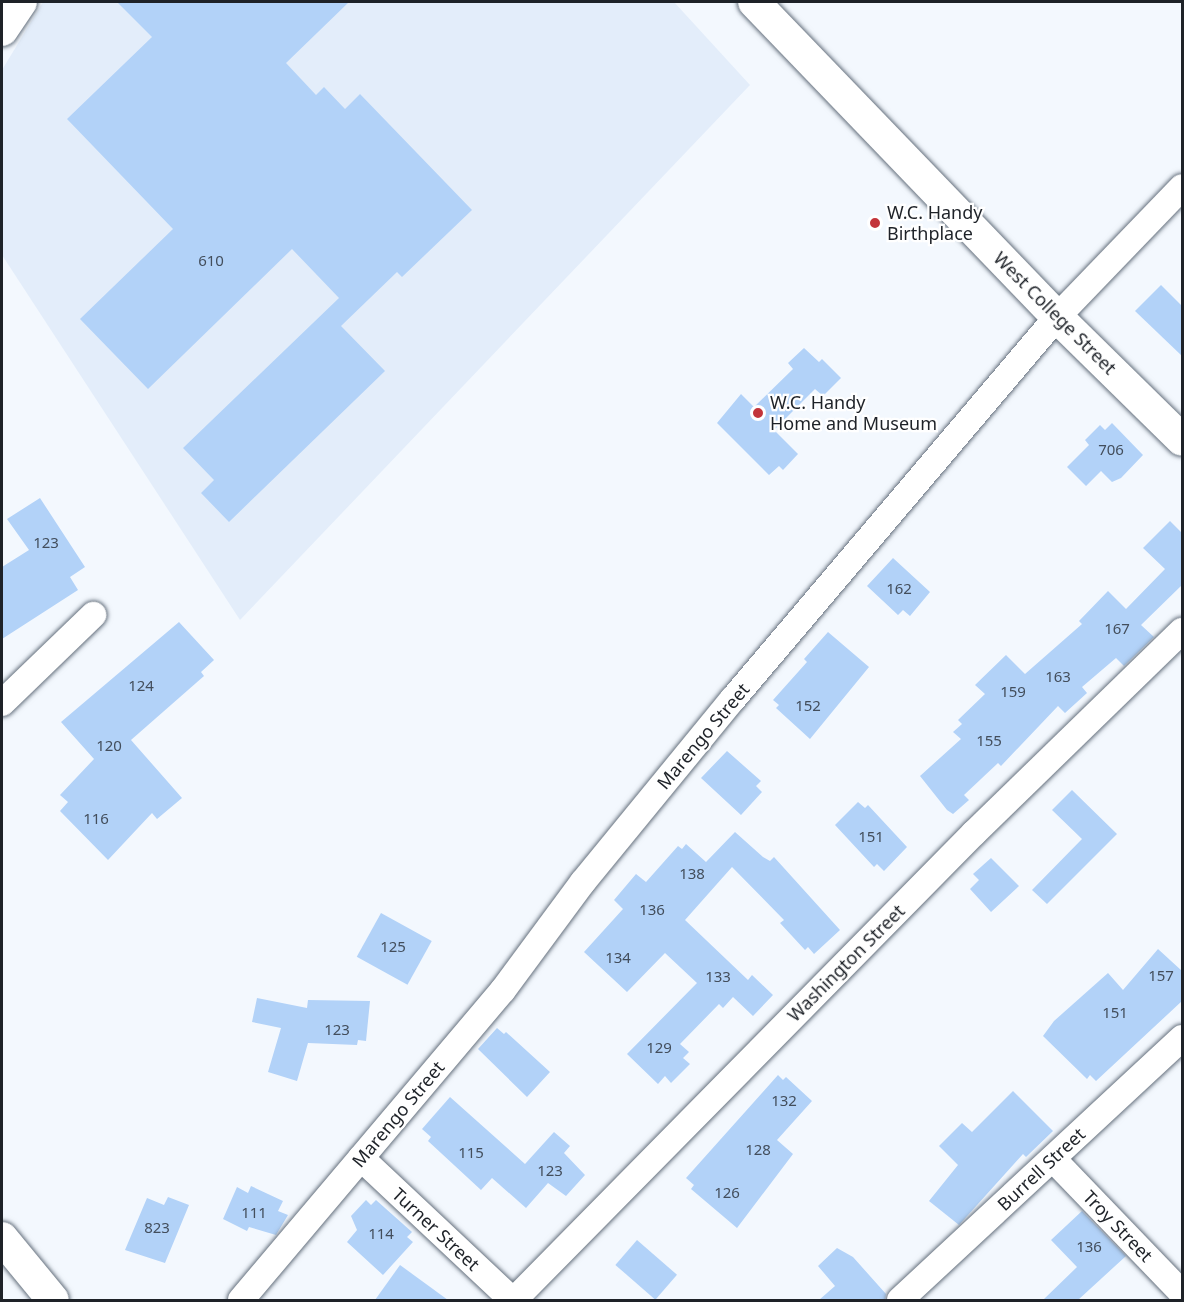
<!DOCTYPE html>
<style>
body{margin:0}
#map{position:relative;width:1184px;height:1302px;overflow:hidden;background:#f3f8fe;font-family:"Noto Sans",sans-serif}
div>[style]{position:absolute}
.built>*{inset:0;background:#e3edfa}
.building>*{inset:0;background:#b2d2f8;transform-origin:0 0}
.roads{filter:drop-shadow(0 0 2px #65707d) drop-shadow(0 0 2px #65707d)}
.minor>*{height:26px;margin:-13px;padding:0 13px;transform-origin:13px;border-radius:13px;background:#fff}
.tertiary>*{height:32px;margin:-16px;padding:0 16px;transform-origin:16px;border-radius:16px;background:#fff}
.dots>*{width:16px;height:16px;translate:-50% -50%;box-sizing:border-box;border:3px solid #fff;border-radius:50%}
span{translate:-50% -50%;white-space:nowrap;text-align:center;line-height:1.15;-webkit-text-stroke:4.5px #fff;paint-order:stroke}
.number-label{font-size:15px;color:#434e5c}
.number-label span{-webkit-text-stroke-width:0}
.poi-label{font-size:18px;color:#1e2228}
.left{translate:0 -50%;text-align:left}
.street-label{font-size:18px;color:#1e2228}
.frame{position:absolute;inset:0;border:3px solid #1e2228;pointer-events:none}
</style>
<div id="map">
<div class="built">
<div style="clip-path:polygon(43px 2px,674px 2px,750px 85px,240px 620px,2px 255px,2px 70px)"></div>
</div>
<div class="building">
<div style="clip-path:polygon(117px 2px,349px 2px,286px 63px,316px 95px,324px 87px,345px 109px,360px 94px,472px 210px,402px 277px,397px 272px,341px 326px,385px 371px,229px 522px,201px 493px,214px 480px,183px 448px,339px 298px,292px 249px,148px 389px,80px 319px,173px 229px,67px 119px,152px 37px)"></div>
<div style="clip-path:polygon(1161px 285px,1182px 306px,1182px 356px,1135px 311px)"></div>
<div style="clip-path:polygon(804px 348px,819px 362px,822px 359px,841px 378px,823px 396px,815px 389px,774px 430px,798px 454px,783px 470px,779px 466px,769px 475px,717px 423px,741px 394px,754px 407px,793px 369px,788px 363px)"></div>
<div style="clip-path:polygon(1112px 423px,1143px 455px,1121px 478px,1112px 482px,1101px 471px,1086px 486px,1067px 467px,1089px 445px,1085px 440px,1100px 425px,1105px 430px)"></div>
<div style="clip-path:polygon(40px 498px,85px 567px,70px 577px,78px 590px,2px 639px,2px 567px,29px 550px,7px 519px)"></div>
<div style="clip-path:polygon(1170px 521px,1182px 533px,1182px 585px,1141px 625px,1154px 637px,1124px 666px,1116px 658px,1082px 687px,1087px 693px,1065px 713px,1058px 706px,1001px 766px,998px 763px,964px 795px,969px 800px,953px 814px,947px 810px,920px 776px,961px 739px,953px 732px,962px 724px,958px 720px,985px 694px,975px 685px,1006px 655px,1025px 674px,1082px 624px,1079px 621px,1108px 591px,1126px 609px,1165px 569px,1143px 548px)"></div>
<div style="clip-path:polygon(893px 558px,930px 592px,910px 616px,903px 610px,898px 615px,867px 586px)"></div>
<div style="clip-path:polygon(179px 622px,214px 660px,201px 672px,204px 676px,131px 740px,182px 798px,157px 819px,152px 813px,108px 860px,60px 811px,68px 802px,60px 795px,94px 759px,61px 722px)"></div>
<div style="clip-path:polygon(828px 632px,869px 667px,810px 739px,776px 708px,779px 705px,773px 700px,807px 662px,804px 659px)"></div>
<div style="clip-path:polygon(727px 751px,761px 781px,756px 786px,762px 792px,741px 815px,701px 778px)"></div>
<div style="clip-path:polygon(1072px 790px,1117px 834px,1047px 904px,1032px 890px,1082px 839px,1052px 810px)"></div>
<div style="clip-path:polygon(858px 802px,865px 808px,868px 805px,907px 847px,884px 871px,877px 864px,874px 867px,835px 825px)"></div>
<div style="clip-path:polygon(735px 832px,763px 857px,770px 861px,774px 857px,840px 930px,814px 954px,808px 947px,805px 950px,780px 923px,784px 920px,732px 867px,685px 920px,748px 980px,752px 975px,773px 995px,753px 1016px,733px 997px,723px 1008px,719px 1004px,680px 1044px,689px 1052px,683px 1058px,690px 1064px,671px 1083px,665px 1076px,658px 1084px,627px 1054px,697px 983px,665px 953px,627px 992px,584px 952px,623px 909px,614px 900px,636px 874px,646px 882px,678px 846px,682px 849px,686px 844px,706px 862px)"></div>
<div style="clip-path:polygon(991px 858px,1019px 886px,991px 912px,970px 889px,979px 880px,973px 874px)"></div>
<div style="left:381px;top:913px;width:58px;height:50px;rotate:29deg"></div>
<div style="clip-path:polygon(1158px 949px,1182px 971px,1182px 1001px,1096px 1081px,1090px 1075px,1087px 1079px,1043px 1036px,1054px 1021px,1108px 973px,1123px 990px)"></div>
<div style="clip-path:polygon(257px 998px,307px 1008px,308px 1000px,370px 1001px,366px 1041px,358px 1040px,357px 1045px,308px 1043px,297px 1081px,268px 1072px,281px 1028px,252px 1022px)"></div>
<div style="clip-path:polygon(497px 1028px,504px 1034px,506px 1032px,550px 1072px,527px 1097px,478px 1049px)"></div>
<div style="clip-path:polygon(778px 1075px,783px 1080px,786px 1077px,812px 1101px,777px 1140px,793px 1154px,737px 1228px,691px 1189px,694px 1185px,686px 1178px)"></div>
<div style="clip-path:polygon(1013px 1091px,1053px 1131px,1026px 1157px,1023px 1154px,959px 1225px,929px 1201px,958px 1165px,939px 1146px,962px 1123px,972px 1132px)"></div>
<div style="clip-path:polygon(450px 1097px,525px 1164px,554px 1132px,570px 1146px,564px 1153px,585px 1175px,566px 1196px,548px 1183px,526px 1208px,492px 1178px,481px 1190px,428px 1141px,431px 1137px,422px 1129px)"></div>
<div style="clip-path:polygon(251px 1186px,283px 1201px,278px 1211px,288px 1215px,276px 1235px,249px 1227px,247px 1231px,223px 1219px,237px 1187px,248px 1193px)"></div>
<div style="clip-path:polygon(168px 1197px,189px 1205px,165px 1263px,125px 1250px,147px 1198px,164px 1205px)"></div>
<div style="clip-path:polygon(366px 1200px,371px 1205px,376px 1200px,412px 1232px,407px 1237px,413px 1242px,383px 1275px,347px 1242px,357px 1230px,351px 1216px)"></div>
<div style="clip-path:polygon(1082px 1211px,1126px 1256px,1078px 1300px,1043px 1300px,1077px 1267px,1051px 1240px)"></div>
<div style="left:637px;top:1240px;width:53px;height:33px;rotate:41deg"></div>
<div style="clip-path:polygon(837px 1248px,853px 1257px,886px 1294px,885px 1300px,819px 1300px,835px 1286px,818px 1266px)"></div>
<div style="clip-path:polygon(400px 1265px,448px 1300px,375px 1300px)"></div>
</div>
<div class="roads">
<div class="minor">
<div style="left:2px;top:703px;width:127px;rotate:-44deg"></div>
<div style="left:361px;top:1158px;width:207px;rotate:43.2deg"></div>
<div style="left:1053px;top:1159px;width:186px;rotate:46.1deg"></div>
<div style="left:241px;top:1300px;width:406px;rotate:-49.8deg"></div>
<div style="left:503px;top:990px;width:134px;rotate:-53.5deg"></div>
<div style="left:583px;top:882px;width:237px;rotate:-50.7deg"></div>
<div style="left:733px;top:699px;width:501px;rotate:-49.7deg"></div>
<div style="left:1057px;top:317px;width:180px;rotate:-46.1deg"></div>
<div style="left:514px;top:1300px;width:656px;rotate:-45.43deg"></div>
<div style="left:974px;top:833px;width:290px;rotate:-44.2deg"></div>
<div style="left:900px;top:1300px;width:385px;rotate:-42.9deg"></div>
</div>
<div class="tertiary">
<div style="left:754px;top:2px;width:437px;rotate:46.1deg"></div>
<div style="left:1057px;top:317px;width:175px;rotate:44.5deg"></div>
<div style="left:2px;top:30px;width:34px;rotate:-56deg"></div>
<div style="left:2px;top:1238px;width:80px;rotate:50.6deg"></div>
</div>
</div>
<div class="dots">
<div style="left:875px;top:223px;background:#c3343a"></div>
<div style="left:758px;top:413px;background:#c3343a"></div>
</div>
<div class="number-label">
<span style="left:211px;top:261px">610</span>
<span style="left:1111px;top:450px">706</span>
<span style="left:46px;top:543px">123</span>
<span style="left:899px;top:589px">162</span>
<span style="left:1117px;top:629px">167</span>
<span style="left:1058px;top:677px">163</span>
<span style="left:141px;top:686px">124</span>
<span style="left:1013px;top:692px">159</span>
<span style="left:808px;top:706px">152</span>
<span style="left:989px;top:741px">155</span>
<span style="left:109px;top:746px">120</span>
<span style="left:96px;top:819px">116</span>
<span style="left:871px;top:837px">151</span>
<span style="left:692px;top:874px">138</span>
<span style="left:652px;top:910px">136</span>
<span style="left:393px;top:947px">125</span>
<span style="left:618px;top:958px">134</span>
<span style="left:1161px;top:976px">157</span>
<span style="left:718px;top:977px">133</span>
<span style="left:1115px;top:1013px">151</span>
<span style="left:337px;top:1030px">123</span>
<span style="left:659px;top:1048px">129</span>
<span style="left:784px;top:1101px">132</span>
<span style="left:758px;top:1150px">128</span>
<span style="left:471px;top:1153px">115</span>
<span style="left:550px;top:1171px">123</span>
<span style="left:727px;top:1193px">126</span>
<span style="left:254px;top:1213px">111</span>
<span style="left:157px;top:1228px">823</span>
<span style="left:381px;top:1234px">114</span>
<span style="left:1089px;top:1247px">136</span>
</div>
<div class="poi-label">
<span class="left" style="left:887px;top:223px">W.C. Handy<br>Birthplace</span>
<span class="left" style="left:770px;top:413px">W.C. Handy<br>Home and Museum</span>
</div>
<div class="street-label">
<span style="left:1055px;top:313px;rotate:45deg">West College Street</span>
<span style="left:703px;top:736px;rotate:-50deg">Marengo Street</span>
<span style="left:846px;top:963px;rotate:-45deg">Washington Street</span>
<span style="left:398px;top:1114px;rotate:-50deg">Marengo Street</span>
<span style="left:1041px;top:1169px;rotate:-43deg">Burrell Street</span>
<span style="left:1118px;top:1226px;rotate:46deg">Troy Street</span>
<span style="left:436px;top:1229px;rotate:43deg">Turner Street</span>
</div>
<div class="frame"></div>
</div>
